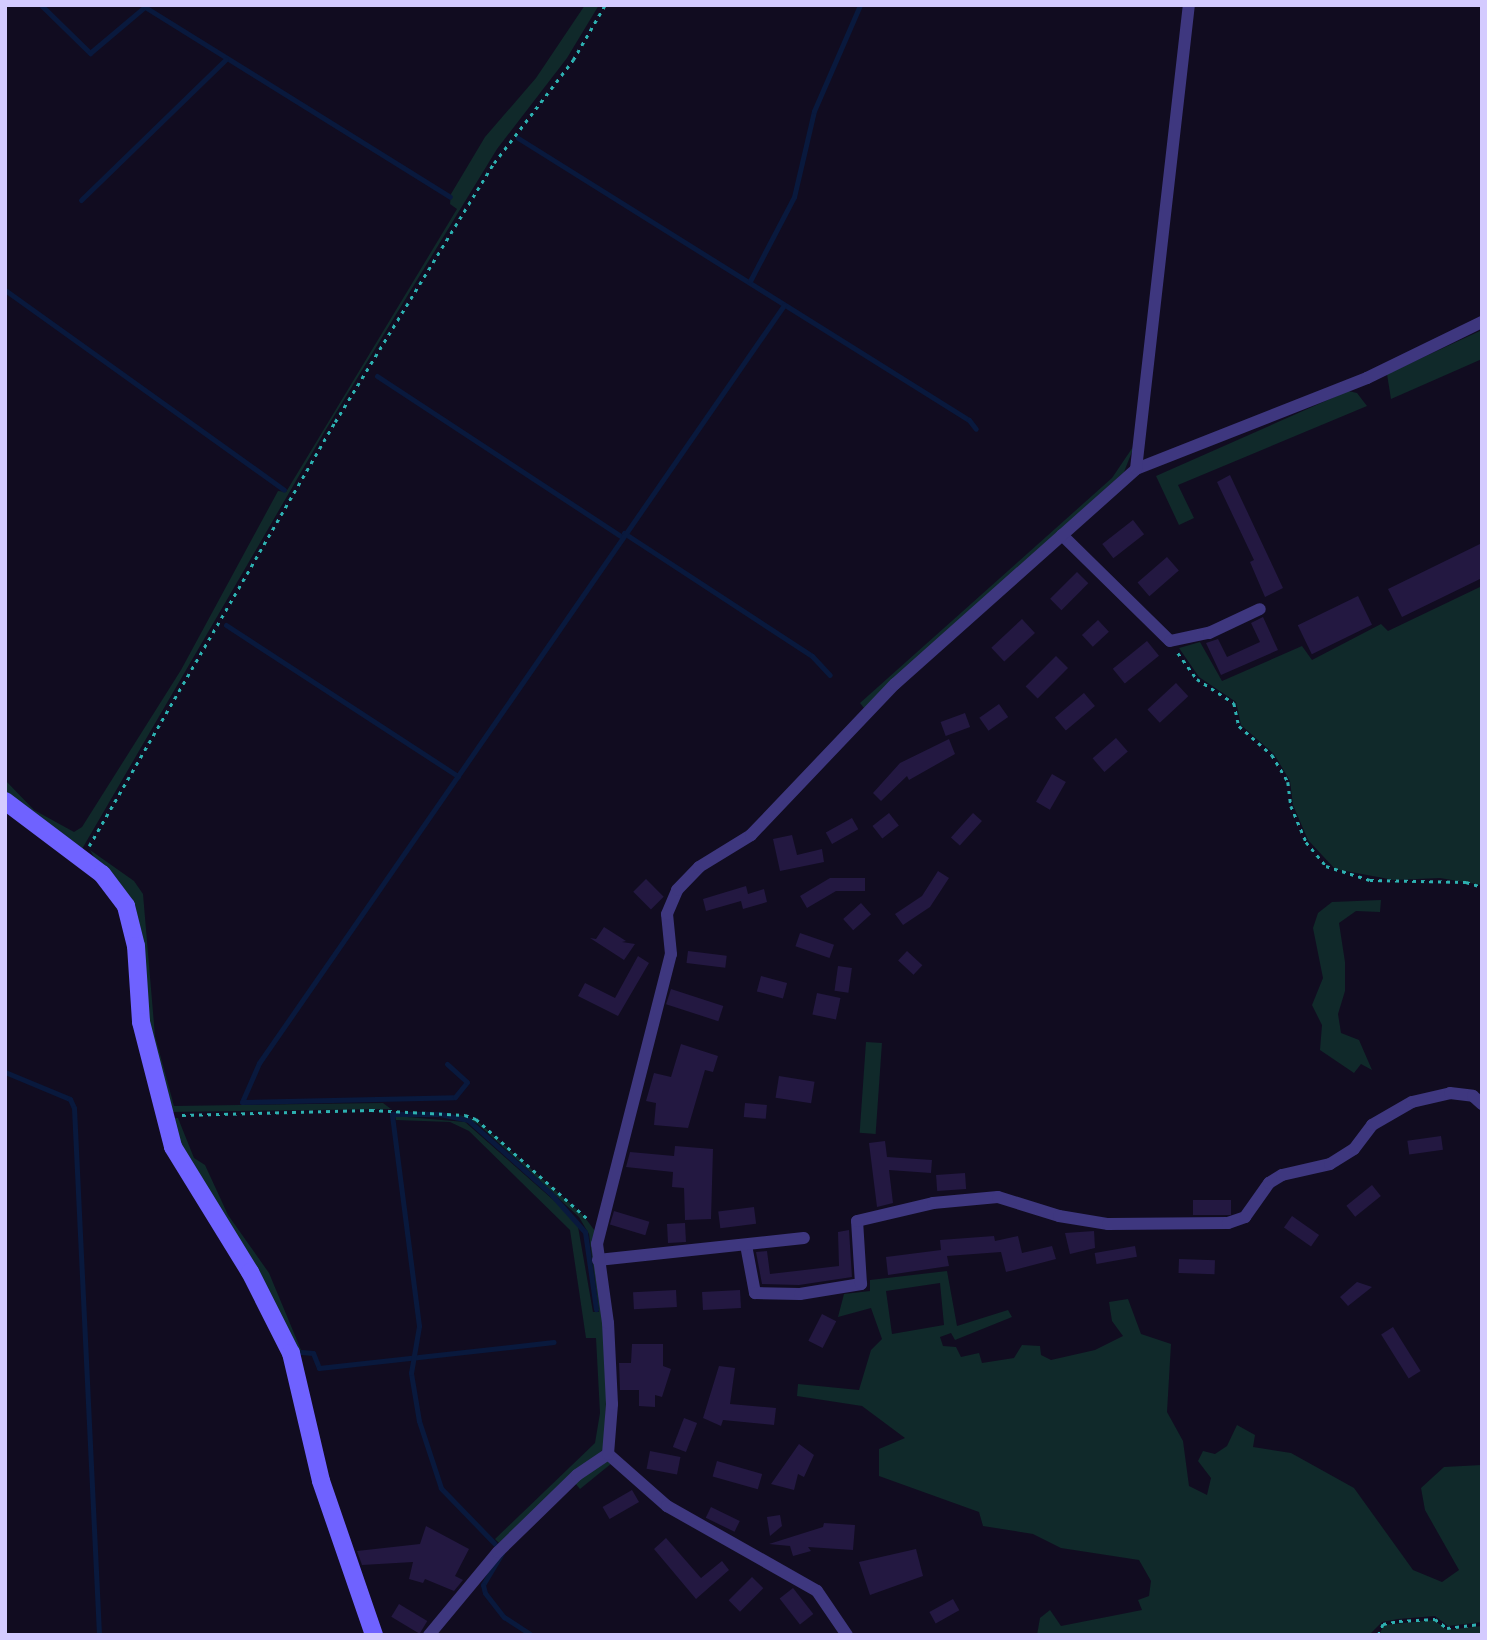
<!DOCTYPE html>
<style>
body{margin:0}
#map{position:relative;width:1487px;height:1640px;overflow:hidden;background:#110c20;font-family:"IBM Plex Sans",sans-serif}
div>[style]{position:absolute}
.green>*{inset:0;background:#10292a;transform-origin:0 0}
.stream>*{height:5px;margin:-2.5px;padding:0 2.5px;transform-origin:2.5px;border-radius:2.5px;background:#09193d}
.building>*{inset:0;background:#231841;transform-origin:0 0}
.path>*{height:2.5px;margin-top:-1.25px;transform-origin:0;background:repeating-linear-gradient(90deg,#2db1b1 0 3.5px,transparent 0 8.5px)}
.street>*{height:12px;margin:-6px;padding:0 6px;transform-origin:6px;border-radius:6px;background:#3e377f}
.secondary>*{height:18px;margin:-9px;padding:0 9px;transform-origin:9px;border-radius:9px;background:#6f62ff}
span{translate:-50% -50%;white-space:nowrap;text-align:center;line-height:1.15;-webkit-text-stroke:6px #110c20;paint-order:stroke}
.frame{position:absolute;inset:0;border:7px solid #d4cbff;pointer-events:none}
</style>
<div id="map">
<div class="green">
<div style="clip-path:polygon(585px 5px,599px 5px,567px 58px,497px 149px,325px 431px,82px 849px,5px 793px,5px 780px,34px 810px,74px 832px,82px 827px,181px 670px,278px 491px,286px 492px,457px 209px,450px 204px,451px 194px,485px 137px,536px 78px)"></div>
<div style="clip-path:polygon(1482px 330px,1482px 359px,1391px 399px,1387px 374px)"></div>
<div style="clip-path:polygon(1348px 391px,1357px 393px,1367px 406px,1178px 485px,1194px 518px,1179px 525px,1156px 476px)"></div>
<div style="clip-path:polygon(1135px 444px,1124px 472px,864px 708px,860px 703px,1112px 478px)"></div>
<div style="clip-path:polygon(1482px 586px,1482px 885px,1440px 878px,1394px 880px,1335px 869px,1308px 840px,1293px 805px,1290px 781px,1274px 754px,1241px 725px,1236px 702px,1199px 677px,1179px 648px,1200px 642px,1222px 681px,1302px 646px,1312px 660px,1381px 624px,1388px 631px)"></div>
<div style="clip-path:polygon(90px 850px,134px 881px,143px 894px,155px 1036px,174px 1106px,383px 1103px,391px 1109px,168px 1112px,145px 1022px,140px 935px)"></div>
<div style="clip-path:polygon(1381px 900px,1380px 912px,1356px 911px,1339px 923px,1345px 962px,1345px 991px,1338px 1014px,1341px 1033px,1359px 1040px,1372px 1070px,1361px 1064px,1354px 1073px,1320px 1050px,1322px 1025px,1312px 1005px,1323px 978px,1313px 928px,1318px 913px,1332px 902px)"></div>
<div style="left:866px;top:1042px;width:16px;height:91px;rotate:4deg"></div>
<div style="clip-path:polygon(455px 1114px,475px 1119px,583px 1215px,595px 1231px,607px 1351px,605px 1448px,499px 1543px,495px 1539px,595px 1443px,600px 1413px,596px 1338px,586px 1338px,570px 1230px,469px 1131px,450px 1122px,396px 1120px,395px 1116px,465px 1122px,577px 1221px,593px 1312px,599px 1312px,589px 1234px,579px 1217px,478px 1124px)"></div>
<div style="clip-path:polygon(169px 1118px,178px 1118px,194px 1158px,205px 1165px,228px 1215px,269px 1273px,301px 1350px,296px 1351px,188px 1163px)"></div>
<div style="clip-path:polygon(evenodd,947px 1271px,957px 1326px,1008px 1310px,1012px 1317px,955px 1340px,951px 1333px,940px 1337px,943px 1346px,956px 1347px,961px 1357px,979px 1353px,982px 1363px,1014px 1358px,1022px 1345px,1040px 1346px,1041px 1355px,1051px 1360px,1095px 1350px,1123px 1336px,1112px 1321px,1109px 1302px,1128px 1299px,1141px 1334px,1171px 1344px,1167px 1412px,1183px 1441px,1189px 1486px,1207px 1495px,1211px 1478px,1198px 1461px,1203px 1451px,1215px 1454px,1227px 1446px,1237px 1425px,1255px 1435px,1253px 1447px,1291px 1453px,1354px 1488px,1413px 1570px,1442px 1582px,1459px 1570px,1425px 1510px,1421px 1488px,1444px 1467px,1482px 1465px,1482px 1622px,1448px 1626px,1435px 1616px,1398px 1619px,1382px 1622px,1369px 1635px,1037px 1635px,1040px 1618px,1050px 1610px,1061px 1626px,1142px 1610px,1138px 1600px,1149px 1596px,1151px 1581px,1139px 1560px,1061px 1548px,1033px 1534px,983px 1526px,979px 1512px,879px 1476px,879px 1449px,905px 1438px,862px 1406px,797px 1396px,798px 1384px,859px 1390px,871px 1350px,882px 1339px,871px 1308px,838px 1317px,844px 1294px,870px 1291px,870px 1280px,947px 1271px,940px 1283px,944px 1325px,892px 1334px,886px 1291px,940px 1283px)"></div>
<div style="clip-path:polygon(606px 1459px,612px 1463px,580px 1489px,575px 1483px)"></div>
<div style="clip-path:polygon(1434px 1620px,1447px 1630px,1482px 1626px,1482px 1635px,1379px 1635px,1384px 1625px)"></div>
</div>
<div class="stream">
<div style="left:41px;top:5px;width:69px;rotate:44.4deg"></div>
<div style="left:90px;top:53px;width:75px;rotate:-40.1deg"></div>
<div style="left:145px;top:7px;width:359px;rotate:31.9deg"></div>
<div style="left:518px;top:138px;width:532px;rotate:32.02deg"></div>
<div style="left:969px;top:420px;width:11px;rotate:52deg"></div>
<div style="left:81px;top:200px;width:202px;rotate:-44.2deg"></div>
<div style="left:750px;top:281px;width:95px;rotate:-62.4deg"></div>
<div style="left:794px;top:197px;width:88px;rotate:-76.9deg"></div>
<div style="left:814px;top:111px;width:116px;rotate:-66.5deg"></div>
<div style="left:5px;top:290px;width:343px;rotate:35.6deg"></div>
<div style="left:377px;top:376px;width:293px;rotate:33.3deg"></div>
<div style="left:624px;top:533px;width:225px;rotate:33.2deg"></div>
<div style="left:812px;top:656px;width:26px;rotate:47deg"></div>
<div style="left:226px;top:625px;width:277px;rotate:33.1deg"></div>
<div style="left:5px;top:1072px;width:70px;rotate:22.6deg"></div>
<div style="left:70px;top:1099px;width:10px;rotate:66deg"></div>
<div style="left:74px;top:1108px;width:528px;rotate:87.28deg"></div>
<div style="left:242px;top:1102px;width:43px;rotate:-66.4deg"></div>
<div style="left:259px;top:1063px;width:922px;rotate:-55.29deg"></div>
<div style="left:242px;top:1102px;width:213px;rotate:-1.3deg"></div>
<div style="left:455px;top:1097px;width:19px;rotate:-51deg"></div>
<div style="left:467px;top:1082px;width:27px;rotate:-138deg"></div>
<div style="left:301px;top:1352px;width:12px;rotate:5deg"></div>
<div style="left:313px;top:1353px;width:16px;rotate:68deg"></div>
<div style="left:319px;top:1368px;width:236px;rotate:-6.3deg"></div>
<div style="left:495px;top:1544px;width:78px;rotate:-134deg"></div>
<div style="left:441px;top:1488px;width:71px;rotate:-108.2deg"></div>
<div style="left:419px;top:1421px;width:49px;rotate:-99.5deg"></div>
<div style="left:411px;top:1373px;width:48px;rotate:-80.3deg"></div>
<div style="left:419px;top:1326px;width:214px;rotate:-97.3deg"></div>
<div style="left:392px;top:1114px;width:48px"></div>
<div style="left:440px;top:1114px;width:29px;rotate:12deg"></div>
<div style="left:468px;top:1120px;width:111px;rotate:41.7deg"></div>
<div style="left:551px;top:1194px;width:51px;rotate:48.2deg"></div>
<div style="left:585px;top:1232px;width:78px;rotate:81.9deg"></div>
<div style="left:502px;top:1553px;width:37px;rotate:121deg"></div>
<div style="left:483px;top:1585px;width:8px;rotate:76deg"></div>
<div style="left:485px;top:1593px;width:31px;rotate:52deg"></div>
<div style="left:504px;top:1617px;width:33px;rotate:33deg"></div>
</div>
<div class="building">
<div style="clip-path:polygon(1230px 475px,1283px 588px,1265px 597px,1250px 562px,1254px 560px,1217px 482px)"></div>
<div style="left:1133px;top:520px;width:18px;height:39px;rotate:52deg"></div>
<div style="clip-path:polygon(1482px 543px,1482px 578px,1402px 617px,1388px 589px)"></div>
<div style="left:1167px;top:557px;width:18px;height:39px;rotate:49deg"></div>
<div style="left:1077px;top:572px;width:16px;height:38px;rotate:45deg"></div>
<div style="left:1358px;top:596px;width:32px;height:67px;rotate:64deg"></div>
<div style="clip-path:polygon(1263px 617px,1278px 650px,1221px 675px,1206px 643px,1218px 639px,1227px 657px,1260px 642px,1251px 623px)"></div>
<div style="left:1022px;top:619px;width:19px;height:42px;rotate:47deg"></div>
<div style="left:1098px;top:620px;width:16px;height:22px;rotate:47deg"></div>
<div style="left:1147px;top:641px;width:19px;height:44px;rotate:51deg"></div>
<div style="left:1056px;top:656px;width:17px;height:43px;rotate:45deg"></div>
<div style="left:1176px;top:683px;width:18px;height:39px;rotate:47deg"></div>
<div style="left:1084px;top:693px;width:17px;height:38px;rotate:50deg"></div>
<div style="left:999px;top:704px;width:16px;height:24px;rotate:55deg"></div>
<div style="left:965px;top:713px;width:15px;height:26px;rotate:70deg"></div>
<div style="left:1116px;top:738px;width:18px;height:31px;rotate:49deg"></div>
<div style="clip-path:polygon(949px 739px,955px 754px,909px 780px,907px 776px,881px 801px,873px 793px,900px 763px)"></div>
<div style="left:1052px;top:774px;width:16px;height:32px;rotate:30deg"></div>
<div style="left:889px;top:813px;width:16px;height:21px;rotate:52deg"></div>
<div style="left:973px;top:813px;width:12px;height:33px;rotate:42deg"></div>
<div style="left:852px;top:818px;width:13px;height:30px;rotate:61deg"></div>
<div style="clip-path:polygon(792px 835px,797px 855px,822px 849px,824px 862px,780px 871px,773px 839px)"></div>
<div style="clip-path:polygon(938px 871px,949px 878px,930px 907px,903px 925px,895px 914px,922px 896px)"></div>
<div style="clip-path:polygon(830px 878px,865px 878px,865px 891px,836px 891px,807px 908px,800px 896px)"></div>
<div style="left:646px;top:879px;width:25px;height:18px;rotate:45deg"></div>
<div style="clip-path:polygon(746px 886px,748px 894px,764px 889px,767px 902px,743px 909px,741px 901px,706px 911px,703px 899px)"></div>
<div style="left:861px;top:903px;width:15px;height:24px;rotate:48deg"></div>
<div style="clip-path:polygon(604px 927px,626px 941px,622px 942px,635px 944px,624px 960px,590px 938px,596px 939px)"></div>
<div style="left:800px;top:933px;width:36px;height:14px;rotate:19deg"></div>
<div style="left:688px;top:951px;width:39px;height:12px;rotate:7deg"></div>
<div style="left:907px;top:951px;width:21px;height:13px;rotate:43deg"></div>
<div style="clip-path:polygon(638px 956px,649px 963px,618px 1016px,578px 996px,585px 983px,615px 998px)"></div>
<div style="left:838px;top:966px;width:14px;height:25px;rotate:8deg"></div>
<div style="left:761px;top:976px;width:27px;height:16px;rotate:15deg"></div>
<div style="left:671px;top:989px;width:55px;height:16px;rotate:18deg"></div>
<div style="left:817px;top:993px;width:24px;height:22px;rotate:12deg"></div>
<div style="clip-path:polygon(681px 1044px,718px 1056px,713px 1072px,705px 1070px,688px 1128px,654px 1125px,656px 1103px,646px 1101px,654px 1073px,671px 1077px)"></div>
<div style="left:779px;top:1076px;width:36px;height:22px;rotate:9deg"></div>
<div style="left:745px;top:1103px;width:22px;height:14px;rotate:5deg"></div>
<div style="left:1441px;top:1136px;width:14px;height:34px;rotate:82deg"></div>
<div style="clip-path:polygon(885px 1141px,887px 1157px,932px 1160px,931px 1173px,889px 1170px,893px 1203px,877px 1207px,869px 1143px)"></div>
<div style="clip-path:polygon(675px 1146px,713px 1149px,711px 1219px,685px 1220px,684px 1188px,672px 1187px,673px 1172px,626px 1167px,630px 1152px,674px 1156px)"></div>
<div style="left:965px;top:1173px;width:16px;height:29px;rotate:86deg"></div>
<div style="left:1372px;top:1185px;width:14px;height:33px;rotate:51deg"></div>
<div style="left:1193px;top:1200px;width:38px;height:15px"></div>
<div style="left:754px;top:1207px;width:17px;height:36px;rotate:83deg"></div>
<div style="left:614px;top:1211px;width:37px;height:14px;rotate:17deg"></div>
<div style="left:1292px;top:1216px;width:33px;height:14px;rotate:35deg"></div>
<div style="left:685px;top:1223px;width:19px;height:18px;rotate:87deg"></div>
<div style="clip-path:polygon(849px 1230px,852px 1277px,799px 1285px,762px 1284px,756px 1252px,767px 1251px,770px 1274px,839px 1266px,838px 1232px)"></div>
<div style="clip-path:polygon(1094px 1231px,1095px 1248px,1070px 1254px,1065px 1233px)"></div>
<div style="clip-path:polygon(994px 1236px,995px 1241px,1018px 1236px,1022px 1253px,1052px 1246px,1056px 1259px,1006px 1272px,1001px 1252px,947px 1256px,949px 1266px,888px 1275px,886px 1257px,941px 1250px,940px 1240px)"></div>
<div style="left:1135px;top:1246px;width:11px;height:41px;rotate:80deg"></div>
<div style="left:1179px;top:1259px;width:36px;height:14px;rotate:2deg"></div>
<div style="clip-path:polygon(1357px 1282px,1372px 1287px,1348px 1306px,1340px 1297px)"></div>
<div style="left:676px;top:1290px;width:17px;height:43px;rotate:87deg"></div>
<div style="left:740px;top:1290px;width:18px;height:38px;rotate:87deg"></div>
<div style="left:822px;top:1314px;width:16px;height:30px;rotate:27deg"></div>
<div style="left:1393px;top:1327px;width:52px;height:14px;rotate:58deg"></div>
<div style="clip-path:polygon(632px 1344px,663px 1344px,663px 1366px,671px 1369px,662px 1397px,655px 1395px,655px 1407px,639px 1406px,639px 1390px,620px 1390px,619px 1363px,631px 1363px)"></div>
<div style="clip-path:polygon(719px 1366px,735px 1368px,730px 1404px,776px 1408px,774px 1425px,723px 1420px,721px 1426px,703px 1418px)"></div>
<div style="left:684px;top:1418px;width:14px;height:31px;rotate:21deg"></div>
<div style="clip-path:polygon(799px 1444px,814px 1455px,804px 1477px,798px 1474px,794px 1490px,771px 1484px)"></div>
<div style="left:650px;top:1451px;width:31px;height:18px;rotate:11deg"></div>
<div style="left:717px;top:1461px;width:47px;height:16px;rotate:16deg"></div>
<div style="left:632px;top:1490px;width:14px;height:34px;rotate:60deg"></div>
<div style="left:711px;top:1507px;width:32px;height:12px;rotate:26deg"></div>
<div style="clip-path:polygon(780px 1515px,782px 1526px,770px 1536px,767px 1517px)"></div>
<div style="clip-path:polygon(824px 1523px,855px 1525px,853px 1550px,808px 1547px,811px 1551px,793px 1556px,790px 1546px,769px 1544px,823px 1527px)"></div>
<div style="clip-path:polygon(426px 1526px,469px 1549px,455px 1576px,463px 1580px,454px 1591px,425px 1579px,423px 1583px,409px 1579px,413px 1562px,362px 1565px,357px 1551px,420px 1544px)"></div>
<div style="clip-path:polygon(666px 1538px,701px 1578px,722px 1561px,729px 1570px,696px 1599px,654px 1549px)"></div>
<div style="clip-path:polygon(916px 1549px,923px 1576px,870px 1595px,859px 1562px)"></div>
<div style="left:752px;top:1577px;width:16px;height:33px;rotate:45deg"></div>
<div style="left:793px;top:1588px;width:33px;height:17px;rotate:52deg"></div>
<div style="left:953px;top:1599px;width:13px;height:27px;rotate:61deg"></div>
<div style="left:399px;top:1604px;width:33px;height:15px;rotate:31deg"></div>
</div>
<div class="path">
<div style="left:1178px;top:653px;width:32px;rotate:54deg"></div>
<div style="left:1197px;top:679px;width:44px;rotate:33deg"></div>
<div style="left:1234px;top:703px;width:24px;rotate:78deg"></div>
<div style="left:1239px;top:726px;width:44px;rotate:41.3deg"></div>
<div style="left:1272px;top:755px;width:31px;rotate:59deg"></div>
<div style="left:1288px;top:782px;width:24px;rotate:83deg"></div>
<div style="left:1291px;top:806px;width:39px;rotate:67deg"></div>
<div style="left:1306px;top:842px;width:31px;rotate:50deg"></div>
<div style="left:1326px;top:866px;width:46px;rotate:17.7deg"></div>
<div style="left:1370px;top:880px;width:96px;rotate:1.2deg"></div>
<div style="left:1466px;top:882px;width:17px;rotate:17deg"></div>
<div style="left:89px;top:846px;width:490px;rotate:-59.9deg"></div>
<div style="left:335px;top:422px;width:304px;rotate:-58.5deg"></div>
<div style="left:494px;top:163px;width:130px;rotate:-52.5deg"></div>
<div style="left:573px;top:60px;width:64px;rotate:-59.8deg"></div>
<div style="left:182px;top:1115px;width:189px;rotate:-1.5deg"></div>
<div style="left:371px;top:1110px;width:94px;rotate:3deg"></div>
<div style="left:465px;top:1115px;width:12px;rotate:20deg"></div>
<div style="left:476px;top:1119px;width:150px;rotate:41.8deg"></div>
<div style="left:1378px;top:1635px;width:12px;rotate:-66deg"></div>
<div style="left:1383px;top:1624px;width:16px;rotate:-11deg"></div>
<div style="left:1399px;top:1621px;width:36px;rotate:-3deg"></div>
<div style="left:1435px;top:1619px;width:15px;rotate:37deg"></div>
<div style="left:1447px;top:1628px;width:35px;rotate:-7deg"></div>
</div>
<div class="street">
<div style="left:1136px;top:469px;width:248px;rotate:-21.5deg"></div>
<div style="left:1367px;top:378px;width:128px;rotate:-26deg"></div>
<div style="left:1062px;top:535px;width:151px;rotate:44.5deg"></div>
<div style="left:1170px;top:641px;width:40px;rotate:-12deg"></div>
<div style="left:1209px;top:633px;width:56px;rotate:-25.2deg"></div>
<div style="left:746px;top:1245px;width:49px;rotate:79.4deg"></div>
<div style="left:755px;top:1293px;width:45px;rotate:1.3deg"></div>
<div style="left:800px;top:1294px;width:62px;rotate:-9.3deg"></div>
<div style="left:861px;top:1284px;width:63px;rotate:-93.6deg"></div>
<div style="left:857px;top:1221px;width:78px;rotate:-13.3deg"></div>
<div style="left:933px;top:1203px;width:65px;rotate:-5.3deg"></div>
<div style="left:998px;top:1197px;width:64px;rotate:17.3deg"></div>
<div style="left:1059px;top:1216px;width:50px;rotate:9.3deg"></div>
<div style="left:1108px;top:1224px;width:120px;rotate:-0.5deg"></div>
<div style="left:1228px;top:1223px;width:18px;rotate:-19deg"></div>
<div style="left:1245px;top:1217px;width:42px;rotate:-54.8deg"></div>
<div style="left:1269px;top:1183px;width:15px;rotate:-32deg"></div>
<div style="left:1282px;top:1175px;width:49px;rotate:-12.9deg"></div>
<div style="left:1330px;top:1164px;width:28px;rotate:-32deg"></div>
<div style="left:1354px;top:1149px;width:30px;rotate:-53deg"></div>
<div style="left:1372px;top:1125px;width:46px;rotate:-29.9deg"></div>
<div style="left:1412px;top:1102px;width:39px;rotate:-13deg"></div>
<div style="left:1450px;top:1093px;width:23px;rotate:7deg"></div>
<div style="left:1473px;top:1096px;width:12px;rotate:42deg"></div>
<div style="left:598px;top:1260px;width:207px;rotate:-6.1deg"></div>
<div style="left:608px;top:1454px;width:79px;rotate:41.4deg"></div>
<div style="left:667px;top:1506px;width:172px;rotate:29.5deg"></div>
<div style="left:817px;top:1591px;width:53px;rotate:55.7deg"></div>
<div style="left:429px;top:1635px;width:108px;rotate:-50.3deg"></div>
<div style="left:498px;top:1552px;width:110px;rotate:-44.3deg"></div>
<div style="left:577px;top:1475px;width:37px;rotate:-34deg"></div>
<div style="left:608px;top:1454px;width:50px;rotate:-85.4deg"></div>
<div style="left:612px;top:1404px;width:81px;rotate:-92.8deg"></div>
<div style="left:608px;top:1323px;width:80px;rotate:-97.9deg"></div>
<div style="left:597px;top:1244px;width:299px;rotate:-75.7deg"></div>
<div style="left:671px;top:954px;width:40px;rotate:-95.7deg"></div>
<div style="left:667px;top:914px;width:26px;rotate:-67deg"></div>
<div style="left:677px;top:890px;width:32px;rotate:-46deg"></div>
<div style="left:699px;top:867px;width:61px;rotate:-31.6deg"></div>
<div style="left:751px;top:835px;width:209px;rotate:-46.4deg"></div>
<div style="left:895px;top:684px;width:323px;rotate:-41.7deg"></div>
<div style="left:1136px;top:469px;width:467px;rotate:-83.5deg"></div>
</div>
<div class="secondary">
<div style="left:5px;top:801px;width:121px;rotate:37deg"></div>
<div style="left:102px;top:874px;width:40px;rotate:53deg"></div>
<div style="left:126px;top:906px;width:41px;rotate:76deg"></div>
<div style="left:136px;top:946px;width:76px;rotate:86.2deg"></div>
<div style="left:141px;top:1022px;width:129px;rotate:75.6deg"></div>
<div style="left:173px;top:1147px;width:147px;rotate:58.4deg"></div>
<div style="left:250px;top:1272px;width:91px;rotate:63.2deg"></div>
<div style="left:291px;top:1353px;width:131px;rotate:76.8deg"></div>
<div style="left:321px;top:1481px;width:163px;rotate:71deg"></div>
</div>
<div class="frame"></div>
</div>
